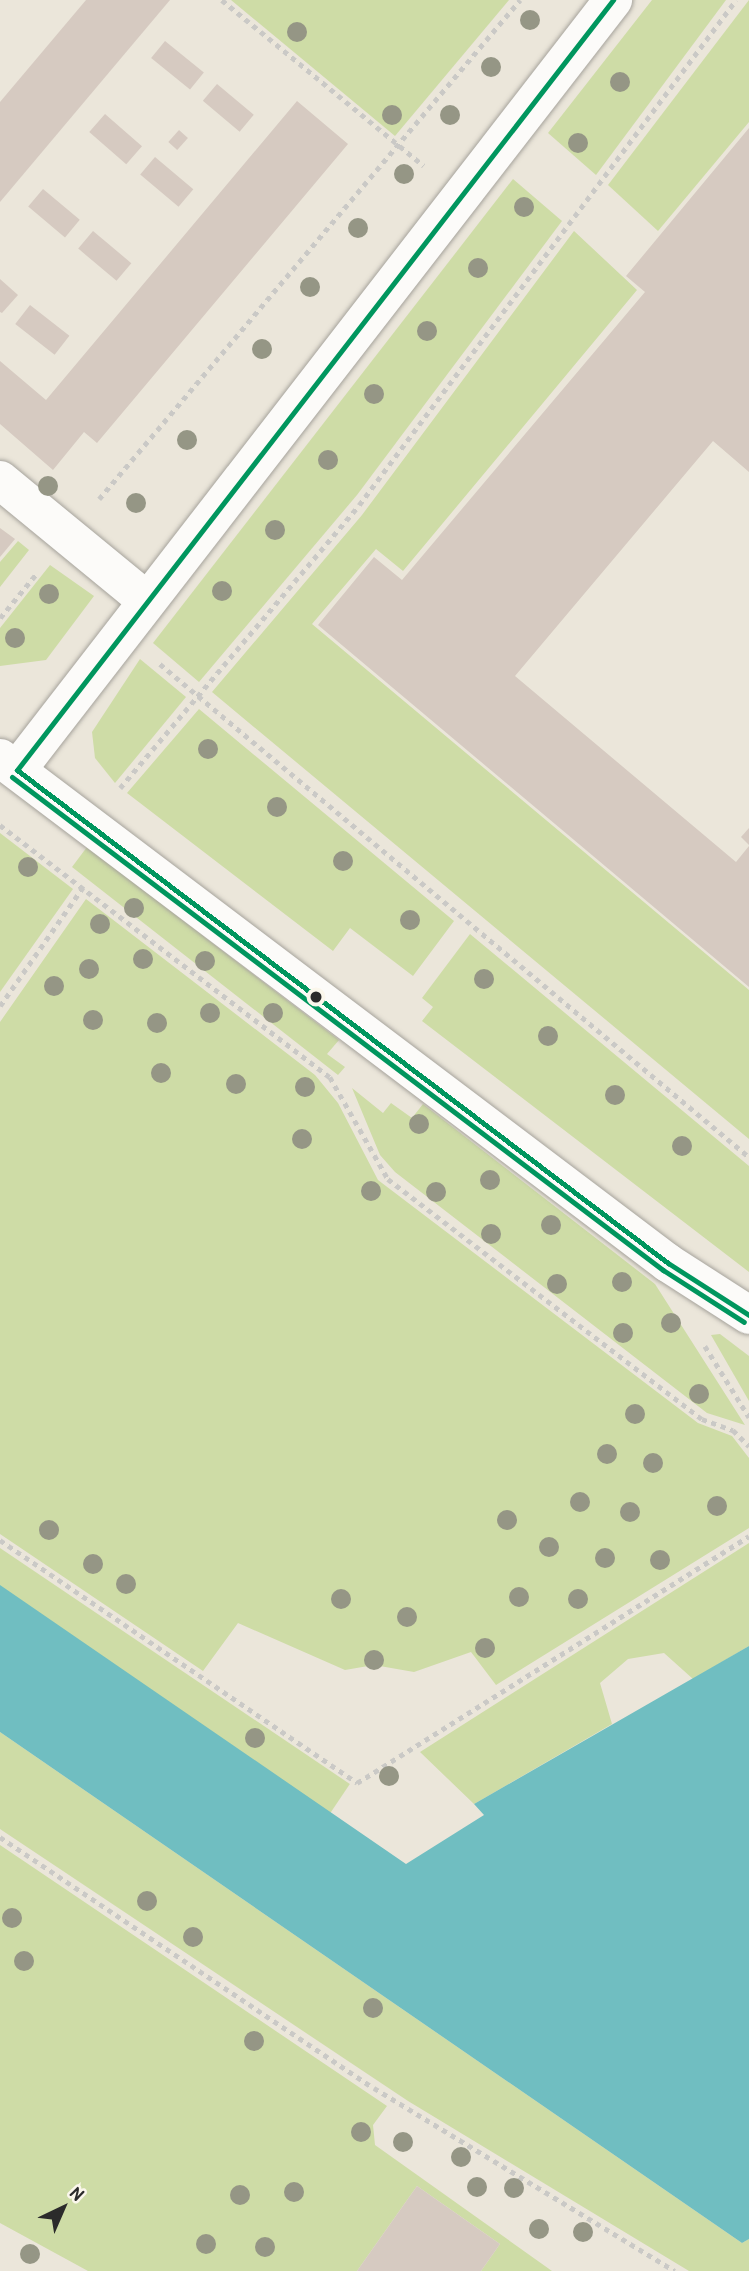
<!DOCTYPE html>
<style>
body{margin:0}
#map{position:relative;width:749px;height:2271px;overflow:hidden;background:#ebe6da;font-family:"Patrick Hand",sans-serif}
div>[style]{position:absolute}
.green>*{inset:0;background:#cedca6;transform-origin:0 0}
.water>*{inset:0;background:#70bec1}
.building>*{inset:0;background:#d6cac1;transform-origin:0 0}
.path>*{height:4.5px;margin-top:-2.25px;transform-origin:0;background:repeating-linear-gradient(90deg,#cac9c6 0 5px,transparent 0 10px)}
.roads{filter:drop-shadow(0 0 2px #a6a39c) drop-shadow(0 0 2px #a6a39c)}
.minor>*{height:38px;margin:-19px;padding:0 19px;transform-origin:19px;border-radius:19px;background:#fcfbf9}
.tertiary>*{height:38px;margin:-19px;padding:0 19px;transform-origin:19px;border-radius:19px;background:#fcfbf9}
.bus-1>*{height:5px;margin:-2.5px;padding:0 2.5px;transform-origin:2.5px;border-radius:2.5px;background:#00965e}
.bus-2>*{height:5px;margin:-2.5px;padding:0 2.5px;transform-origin:2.5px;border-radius:2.5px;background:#00965e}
.trees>*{width:20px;height:20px;margin:-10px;border-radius:50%;background:#959685}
.dots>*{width:19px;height:19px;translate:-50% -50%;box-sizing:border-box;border:4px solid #fbf7ec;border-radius:50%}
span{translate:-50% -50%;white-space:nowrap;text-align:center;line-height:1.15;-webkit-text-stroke:6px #fbf7ec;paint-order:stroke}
.north{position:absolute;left:28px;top:2173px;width:70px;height:70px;-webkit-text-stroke:5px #fbf7ec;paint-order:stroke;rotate:44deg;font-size:19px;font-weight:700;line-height:28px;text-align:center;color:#2b2b2b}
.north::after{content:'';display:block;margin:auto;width:24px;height:32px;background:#2b2b2b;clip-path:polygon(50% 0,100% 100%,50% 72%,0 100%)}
</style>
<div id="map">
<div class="green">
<div style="clip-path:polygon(231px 0,509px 0,395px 136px)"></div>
<div style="clip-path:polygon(652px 0,726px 0,596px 175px,548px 133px)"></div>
<div style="clip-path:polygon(749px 0,749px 122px,658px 231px,608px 185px)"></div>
<div style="clip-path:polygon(513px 179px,562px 221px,357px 495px,199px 682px,153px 643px)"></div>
<div style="clip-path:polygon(574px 231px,637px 290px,403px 571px,376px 549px,312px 624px,749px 990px,749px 1139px,212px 692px,362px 515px)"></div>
<div style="clip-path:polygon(18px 541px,29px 550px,0 587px,0 562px)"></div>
<div style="clip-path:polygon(50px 565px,94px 596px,46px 660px,0 666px,0 628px)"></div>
<div style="clip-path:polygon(140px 659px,186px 697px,115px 783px,95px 758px,92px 732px)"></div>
<div style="clip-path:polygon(199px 709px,454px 921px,413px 976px,350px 928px,333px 951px,127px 793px)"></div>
<div style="clip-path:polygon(0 833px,73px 889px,0 992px)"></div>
<div style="clip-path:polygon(87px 847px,339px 1040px,327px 1054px,345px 1067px,338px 1075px,72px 867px)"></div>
<div style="clip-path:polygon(86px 899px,315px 1075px,338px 1103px,378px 1180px,698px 1423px,732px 1436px,749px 1458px,749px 1528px,496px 1685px,471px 1652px,414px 1672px,374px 1665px,345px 1670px,238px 1623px,203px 1671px,0 1534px,0 1022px)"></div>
<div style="clip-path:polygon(470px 934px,749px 1166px,749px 1272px,422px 1021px,433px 1007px,422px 998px)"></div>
<div style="clip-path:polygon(352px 1088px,383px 1113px,391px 1103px,412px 1118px,423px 1104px,655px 1284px,745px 1425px,707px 1413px,395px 1172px,380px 1155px)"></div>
<div style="clip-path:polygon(720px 1334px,749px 1356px,749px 1401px,711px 1335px)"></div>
<div style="clip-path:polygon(749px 1543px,749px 1646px,693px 1679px,664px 1653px,628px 1659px,600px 1683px,612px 1724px,474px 1804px,420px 1752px)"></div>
<div style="left:0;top:1548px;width:422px;height:37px;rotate:34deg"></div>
<div style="clip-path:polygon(0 1732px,742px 2243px,749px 2239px,749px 2271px,689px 2271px,408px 2101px,0 1829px)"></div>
<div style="clip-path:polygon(0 1845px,387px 2106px,373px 2125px,375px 2145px,552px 2271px,481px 2271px,500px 2244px,417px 2186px,357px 2271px,88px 2271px,0 2223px)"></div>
</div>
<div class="water">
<div style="clip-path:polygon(0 1585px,406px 1864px,484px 1815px,474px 1804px,749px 1646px,749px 2239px,742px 2243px,0 1732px)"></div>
</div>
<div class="building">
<div style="clip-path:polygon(86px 0,170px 0,0 202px,0 102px)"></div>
<div style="left:165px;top:41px;width:50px;height:22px;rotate:39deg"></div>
<div style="left:217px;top:84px;width:48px;height:22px;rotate:40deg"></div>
<div style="clip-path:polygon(297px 101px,348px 144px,97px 443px,84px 432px,53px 470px,0 424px,0 361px,46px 400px)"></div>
<div style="left:105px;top:114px;width:49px;height:24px;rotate:41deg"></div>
<div style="clip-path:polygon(749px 128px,749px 472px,713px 441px,515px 676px,736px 862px,749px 846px,749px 987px,318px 625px,374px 557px,402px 580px,645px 292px,626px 276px)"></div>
<div style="left:179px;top:130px;width:12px;height:16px;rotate:42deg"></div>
<div style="left:155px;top:157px;width:50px;height:23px;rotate:40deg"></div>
<div style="left:43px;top:189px;width:48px;height:23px;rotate:40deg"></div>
<div style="left:93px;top:231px;width:50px;height:23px;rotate:40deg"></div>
<div style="clip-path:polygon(0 279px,18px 295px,2px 313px,0 312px)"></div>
<div style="left:30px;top:305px;width:50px;height:24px;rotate:38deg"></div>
<div style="clip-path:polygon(0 528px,15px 539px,0 557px)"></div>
<div style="clip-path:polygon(749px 828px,749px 845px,741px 837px)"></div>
<div style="clip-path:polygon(417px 2186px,500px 2244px,481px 2271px,357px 2271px)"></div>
</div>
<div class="path">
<div style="left:222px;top:0;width:261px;rotate:39.4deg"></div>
<div style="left:99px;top:499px;width:653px;rotate:-49.85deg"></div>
<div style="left:0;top:618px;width:58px;rotate:-50.6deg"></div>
<div style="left:160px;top:664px;width:768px;rotate:39.93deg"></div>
<div style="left:120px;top:788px;width:370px;rotate:-49.8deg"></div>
<div style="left:359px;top:505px;width:630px;rotate:-53.26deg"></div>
<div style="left:0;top:825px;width:415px;rotate:37.4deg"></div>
<div style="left:330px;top:1077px;width:117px;rotate:60.4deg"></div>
<div style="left:388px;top:1179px;width:395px;rotate:37.4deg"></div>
<div style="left:702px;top:1419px;width:33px;rotate:20deg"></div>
<div style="left:733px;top:1430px;width:23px;rotate:45deg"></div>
<div style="left:0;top:1006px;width:145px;rotate:-55.1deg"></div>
<div style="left:705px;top:1346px;width:84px;rotate:58.2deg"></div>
<div style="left:0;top:1540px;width:432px;rotate:34.2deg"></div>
<div style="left:357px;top:1783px;width:463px;rotate:-32.2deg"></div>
<div style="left:0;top:1837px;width:450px;rotate:33.9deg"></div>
<div style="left:374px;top:2088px;width:352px;rotate:31.3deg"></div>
</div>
<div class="roads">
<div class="minor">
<div style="left:0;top:480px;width:189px;rotate:39.4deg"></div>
<div style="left:17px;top:770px;width:974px;rotate:-52.26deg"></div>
</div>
<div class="tertiary">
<div style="left:0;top:758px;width:837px;rotate:37.09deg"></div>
<div style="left:668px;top:1263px;width:96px;rotate:32.7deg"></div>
</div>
</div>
<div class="bus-1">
<div style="left:17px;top:770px;width:974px;rotate:-52.26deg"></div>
<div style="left:17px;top:770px;width:817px;rotate:37.14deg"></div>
<div style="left:668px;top:1263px;width:96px;rotate:32.7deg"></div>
</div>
<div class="bus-2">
<div style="left:12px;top:777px;width:817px;rotate:37.14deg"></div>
<div style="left:663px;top:1270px;width:96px;rotate:32.7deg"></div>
</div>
<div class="trees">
<div style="left:530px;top:20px"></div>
<div style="left:297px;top:32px"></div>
<div style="left:491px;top:67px"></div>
<div style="left:620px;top:82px"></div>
<div style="left:392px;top:115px"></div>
<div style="left:450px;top:115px"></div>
<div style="left:578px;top:143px"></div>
<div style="left:404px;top:174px"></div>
<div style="left:524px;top:207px"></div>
<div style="left:358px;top:228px"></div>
<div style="left:478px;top:268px"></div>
<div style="left:310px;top:287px"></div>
<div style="left:427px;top:331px"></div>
<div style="left:262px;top:349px"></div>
<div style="left:374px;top:394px"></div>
<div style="left:187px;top:440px"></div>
<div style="left:328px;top:460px"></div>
<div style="left:48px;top:486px"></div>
<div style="left:136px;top:503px"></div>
<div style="left:275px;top:530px"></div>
<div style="left:222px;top:591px"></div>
<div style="left:49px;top:594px"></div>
<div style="left:15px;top:638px"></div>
<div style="left:208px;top:749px"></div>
<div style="left:277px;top:807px"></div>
<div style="left:343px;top:861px"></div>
<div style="left:28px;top:867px"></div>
<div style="left:134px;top:908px"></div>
<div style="left:410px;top:920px"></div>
<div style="left:100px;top:924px"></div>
<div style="left:143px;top:959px"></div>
<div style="left:205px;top:961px"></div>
<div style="left:89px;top:969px"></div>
<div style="left:484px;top:979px"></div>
<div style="left:54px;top:986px"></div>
<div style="left:210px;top:1013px"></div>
<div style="left:273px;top:1013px"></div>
<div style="left:93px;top:1020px"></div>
<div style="left:157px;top:1023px"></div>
<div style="left:548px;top:1036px"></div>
<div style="left:161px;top:1073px"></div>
<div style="left:236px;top:1084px"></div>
<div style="left:305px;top:1087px"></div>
<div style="left:615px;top:1095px"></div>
<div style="left:419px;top:1124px"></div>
<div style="left:302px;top:1139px"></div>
<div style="left:682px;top:1146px"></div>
<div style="left:490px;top:1180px"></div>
<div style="left:371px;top:1191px"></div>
<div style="left:436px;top:1192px"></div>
<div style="left:551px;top:1225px"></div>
<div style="left:491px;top:1234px"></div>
<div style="left:622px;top:1282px"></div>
<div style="left:557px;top:1284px"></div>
<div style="left:671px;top:1323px"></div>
<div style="left:623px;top:1333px"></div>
<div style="left:699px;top:1394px"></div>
<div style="left:635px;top:1414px"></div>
<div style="left:607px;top:1454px"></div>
<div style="left:653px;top:1463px"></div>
<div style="left:580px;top:1502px"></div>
<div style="left:717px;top:1506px"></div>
<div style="left:630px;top:1512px"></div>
<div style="left:507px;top:1520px"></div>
<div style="left:49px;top:1530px"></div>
<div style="left:549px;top:1547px"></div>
<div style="left:605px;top:1558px"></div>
<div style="left:660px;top:1560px"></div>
<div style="left:93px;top:1564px"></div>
<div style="left:126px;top:1584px"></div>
<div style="left:519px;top:1597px"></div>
<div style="left:341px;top:1599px"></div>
<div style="left:578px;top:1599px"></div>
<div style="left:407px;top:1617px"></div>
<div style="left:485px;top:1648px"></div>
<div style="left:374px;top:1660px"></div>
<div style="left:255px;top:1738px"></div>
<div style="left:389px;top:1776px"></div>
<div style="left:147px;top:1901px"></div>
<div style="left:12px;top:1918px"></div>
<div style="left:193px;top:1937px"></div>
<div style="left:24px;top:1961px"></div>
<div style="left:373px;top:2008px"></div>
<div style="left:254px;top:2041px"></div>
<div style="left:361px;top:2132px"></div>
<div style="left:403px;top:2142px"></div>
<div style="left:461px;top:2157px"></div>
<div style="left:477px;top:2187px"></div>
<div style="left:514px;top:2188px"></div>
<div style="left:294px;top:2192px"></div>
<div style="left:240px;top:2195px"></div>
<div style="left:539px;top:2229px"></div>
<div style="left:583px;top:2232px"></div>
<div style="left:206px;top:2244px"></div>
<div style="left:265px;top:2247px"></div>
<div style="left:30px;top:2254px"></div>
</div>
<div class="dots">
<div style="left:316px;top:997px;background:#2b2b2b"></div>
</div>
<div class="north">N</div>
</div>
